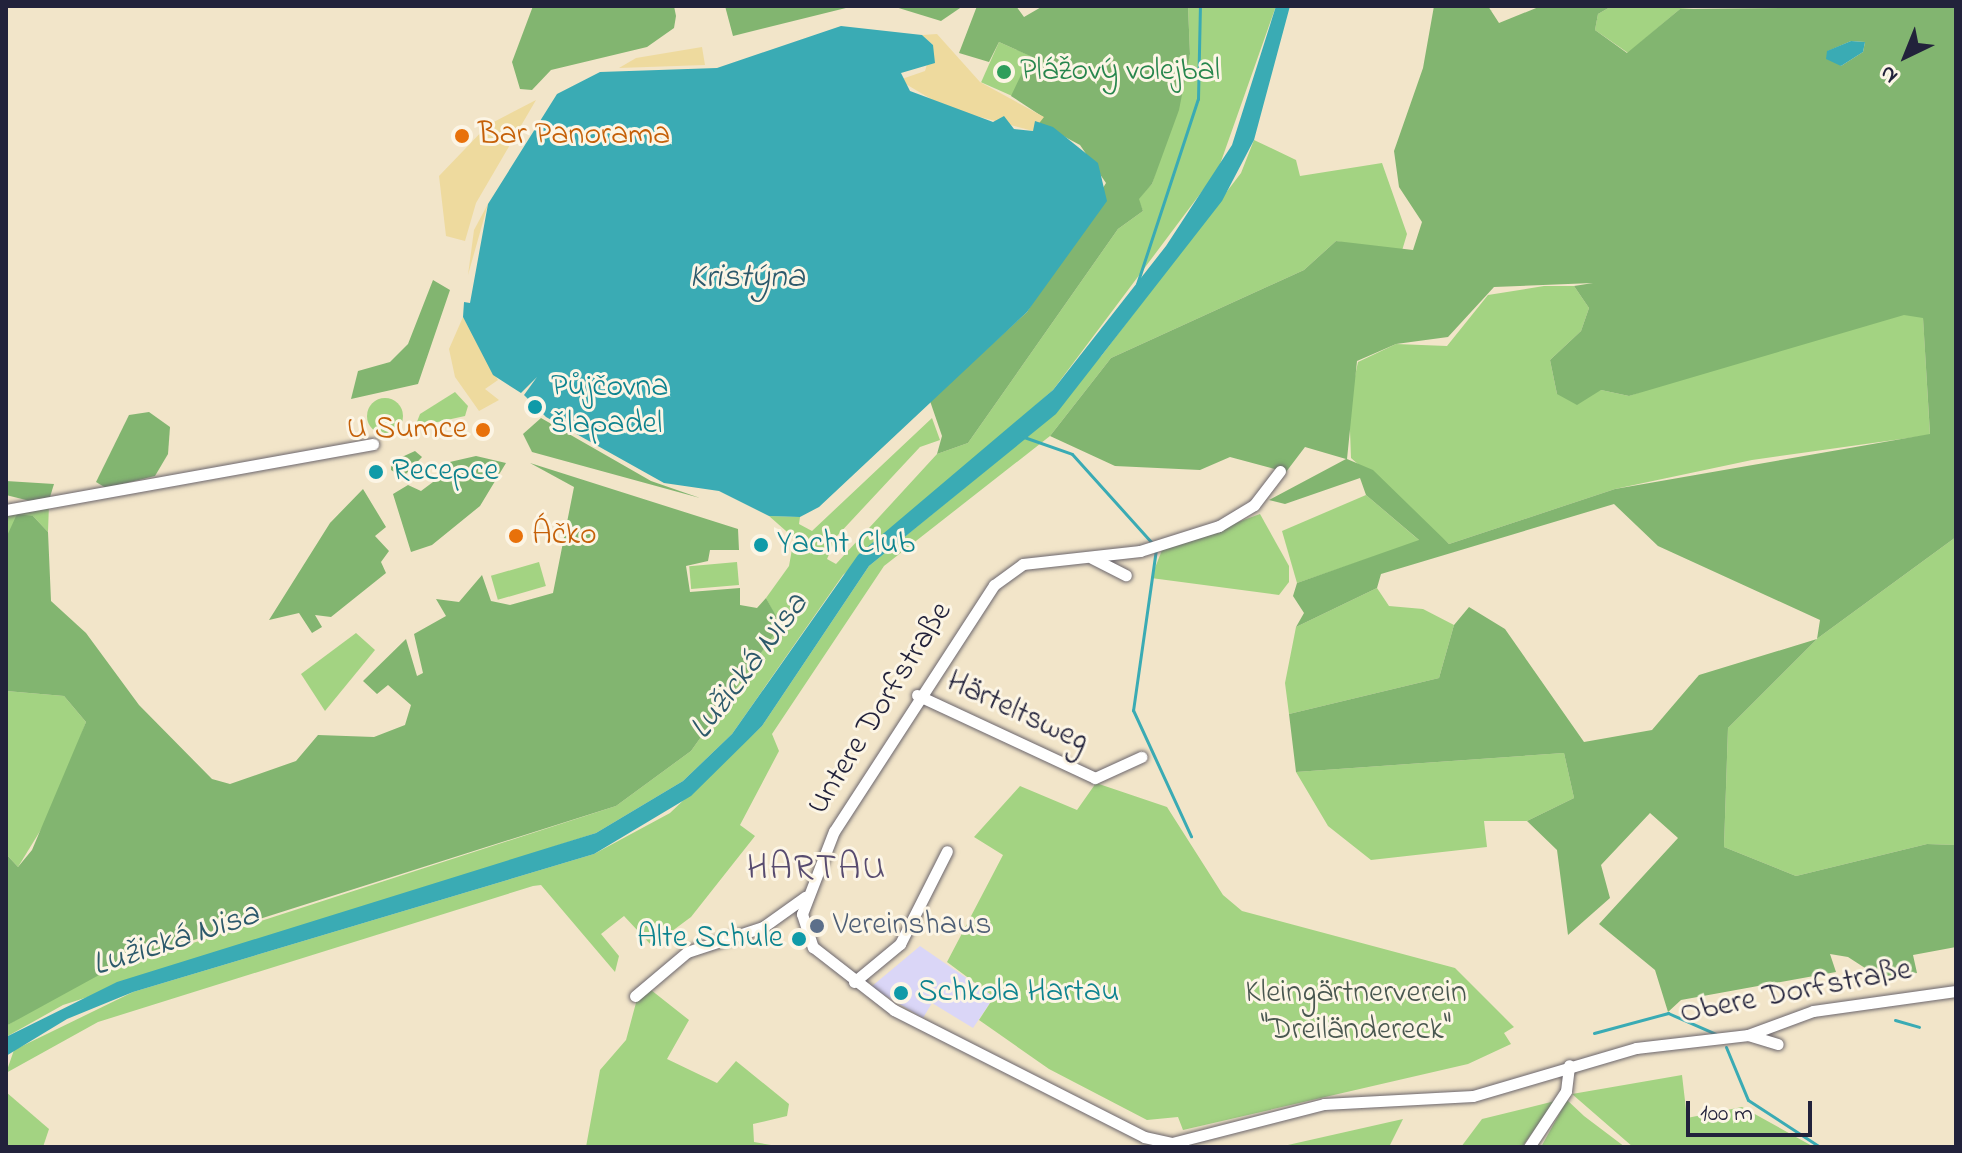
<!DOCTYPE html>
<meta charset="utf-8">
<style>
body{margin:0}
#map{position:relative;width:1962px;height:1153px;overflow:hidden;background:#f2e5c9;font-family:"Indie Flower",sans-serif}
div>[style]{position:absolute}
.built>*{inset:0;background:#dad6f7}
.green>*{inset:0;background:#a3d382;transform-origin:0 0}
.round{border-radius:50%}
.forest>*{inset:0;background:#82b570}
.sand>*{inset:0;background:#eeda9e}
.water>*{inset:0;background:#3aabb4}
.stream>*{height:3px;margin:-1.5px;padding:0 1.5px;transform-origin:1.5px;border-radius:1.5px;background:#3aabb4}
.roads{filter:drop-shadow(0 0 2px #6b666d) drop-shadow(0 0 2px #6b666d)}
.minor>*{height:11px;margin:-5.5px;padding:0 5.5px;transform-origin:5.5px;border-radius:5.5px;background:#fff}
.dots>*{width:22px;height:22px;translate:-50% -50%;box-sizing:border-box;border:4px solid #fcf5e5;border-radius:50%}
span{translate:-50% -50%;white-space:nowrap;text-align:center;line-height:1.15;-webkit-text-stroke:6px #fcf5e5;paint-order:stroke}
.leisure-label{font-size:32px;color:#27864d}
.left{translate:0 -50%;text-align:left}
.food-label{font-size:32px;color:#c56008}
.right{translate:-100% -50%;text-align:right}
.culture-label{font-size:32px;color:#0d838f}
.street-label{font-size:32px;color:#22223b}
.service-label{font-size:32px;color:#4e5e75}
.park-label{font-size:32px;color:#495750}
.water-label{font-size:34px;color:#2c596b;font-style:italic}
.quarter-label{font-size:36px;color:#574b6f;letter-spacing:2px}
.frame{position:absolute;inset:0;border:8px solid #22223b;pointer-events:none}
.north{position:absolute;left:1866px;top:16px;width:80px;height:80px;-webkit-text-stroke:6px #fcf5e5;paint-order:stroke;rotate:223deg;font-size:22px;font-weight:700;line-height:32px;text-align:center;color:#22223b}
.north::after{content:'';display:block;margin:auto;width:28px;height:36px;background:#22223b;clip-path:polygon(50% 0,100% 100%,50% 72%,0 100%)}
.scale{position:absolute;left:1686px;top:1101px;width:126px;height:36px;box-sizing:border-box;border:4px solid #22223b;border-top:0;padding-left:10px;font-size:24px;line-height:28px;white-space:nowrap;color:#22223b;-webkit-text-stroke:6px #fcf5e5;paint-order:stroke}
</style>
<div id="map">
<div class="built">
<div style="clip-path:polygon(920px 946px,994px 997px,973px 1028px,932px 1003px,923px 1018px,871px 987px)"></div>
</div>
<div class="green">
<div style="clip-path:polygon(1188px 6px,1276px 6px,1218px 170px,1053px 390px,843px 575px,732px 734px,683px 781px,596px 833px,63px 1005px,6px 1037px,6px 1026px,85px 978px,616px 806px,691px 751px,780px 626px,766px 598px,789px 566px,794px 538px,769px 516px,800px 517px,799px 524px,812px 531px,932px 418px,940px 440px,920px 447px,837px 536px,827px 559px,836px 564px,937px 454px,968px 443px,1118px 229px,1143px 211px,1138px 199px,1152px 184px,1190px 54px)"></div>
<div style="clip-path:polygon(1612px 6px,1720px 6px,1680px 9px,1628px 53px,1595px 30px,1598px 14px)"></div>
<div style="left:999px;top:42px;width:34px;height:44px;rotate:24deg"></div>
<div style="clip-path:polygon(1254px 140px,1296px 160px,1300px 176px,1382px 163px,1407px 234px,1401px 254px,1336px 241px,1304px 270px,1111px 358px,1050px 436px,884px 566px,772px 734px,779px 751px,740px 825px,755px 836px,691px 917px,652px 946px,624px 916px,601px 934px,619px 956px,615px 972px,541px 885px,533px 886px,98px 1022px,6px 1073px,14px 1050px,133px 992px,594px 854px,670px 813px,762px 726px,869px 566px,1035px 430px,1102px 355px,1241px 173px)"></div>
<div style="clip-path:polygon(1544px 286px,1574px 286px,1589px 308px,1581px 331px,1550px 360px,1557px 394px,1601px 390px,1629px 396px,1739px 358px,1904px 314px,1923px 317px,1930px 435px,1752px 460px,1615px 489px,1449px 544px,1351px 458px,1349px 404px,1358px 362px,1396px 344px,1447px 346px,1488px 295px)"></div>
<div style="clip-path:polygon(455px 392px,468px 406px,465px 416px,415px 427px,420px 414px)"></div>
<div class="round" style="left:367px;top:398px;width:36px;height:36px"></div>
<div style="clip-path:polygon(1366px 495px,1420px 541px,1297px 583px,1282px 531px)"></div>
<div style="clip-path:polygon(49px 504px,48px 532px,33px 516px,6px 538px,6px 511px)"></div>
<div style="clip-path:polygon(1260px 514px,1289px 566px,1289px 582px,1279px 595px,1151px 578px,1162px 550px)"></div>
<div style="clip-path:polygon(1956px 537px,1956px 845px,1927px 844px,1796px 876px,1724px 847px,1728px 728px,1818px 638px)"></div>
<div style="left:539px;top:562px;width:25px;height:50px;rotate:74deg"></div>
<div style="left:737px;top:562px;width:23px;height:48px;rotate:85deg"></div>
<div style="clip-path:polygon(1377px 588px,1389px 606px,1423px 609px,1454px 625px,1439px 678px,1289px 714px,1285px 683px,1296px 627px)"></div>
<div style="clip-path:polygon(356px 633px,375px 650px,325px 711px,301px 674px)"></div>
<div style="clip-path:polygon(6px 691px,64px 696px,86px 722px,53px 810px,18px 867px,6px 854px)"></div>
<div style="clip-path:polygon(1564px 753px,1574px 798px,1527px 821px,1484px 821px,1487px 847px,1371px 860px,1328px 826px,1296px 772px)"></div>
<div style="clip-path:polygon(1096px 783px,1167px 807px,1223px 895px,1242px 911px,1455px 968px,1514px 1027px,1504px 1033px,1511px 1044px,1468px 1064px,1183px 1130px,1178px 1117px,1147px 1120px,1049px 1069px,979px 1020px,994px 997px,947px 962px,1003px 855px,974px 837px,1020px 786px,1077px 810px)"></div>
<div style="clip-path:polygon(651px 990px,689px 1020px,667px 1059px,717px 1083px,736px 1061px,789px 1104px,787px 1116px,753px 1124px,754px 1142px,783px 1147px,586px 1147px,600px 1070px,626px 1040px,637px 999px)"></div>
<div style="clip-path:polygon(1682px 1075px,1687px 1118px,1742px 1107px,1814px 1147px,1633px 1147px,1572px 1094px)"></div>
<div style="clip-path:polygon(6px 1092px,49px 1129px,43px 1147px,6px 1147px)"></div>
<div style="clip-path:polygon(1567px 1100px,1584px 1116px,1625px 1147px,1541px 1147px)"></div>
<div style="clip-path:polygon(1555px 1101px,1522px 1147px,1461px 1147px,1482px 1119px)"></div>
<div style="clip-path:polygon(1403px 1119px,1389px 1147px,1279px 1147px)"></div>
</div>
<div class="forest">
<div style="clip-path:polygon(533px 6px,674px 6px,676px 16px,674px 28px,647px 47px,551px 70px,532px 90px,520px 89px,512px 62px)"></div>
<div style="clip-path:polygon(725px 6px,854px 6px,733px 36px)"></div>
<div style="clip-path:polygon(892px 6px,963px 6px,941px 21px)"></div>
<div style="clip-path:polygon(977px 6px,1016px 6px,1024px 17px,1043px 6px,1188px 6px,1190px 54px,1179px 110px,1152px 184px,1139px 199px,1143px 211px,1118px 229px,968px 443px,937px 454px,942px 436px,930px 401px,1027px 312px,1106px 183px,1080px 145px,1035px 121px,1043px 117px,1011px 96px,1030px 56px,999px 42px,989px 62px,959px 53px)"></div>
<div style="clip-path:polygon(evenodd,1434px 6px,1488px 6px,1499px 23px,1541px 6px,1612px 6px,1598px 14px,1595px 30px,1627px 53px,1680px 9px,1956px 6px,1956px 537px,1818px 638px,1728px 728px,1724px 847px,1796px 876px,1927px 844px,1956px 845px,1956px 947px,1913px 955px,1917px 973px,1882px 979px,1848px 957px,1830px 954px,1836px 972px,1681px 1000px,1668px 1012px,1655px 970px,1599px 924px,1678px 838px,1650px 813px,1601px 865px,1610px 898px,1568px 935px,1557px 850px,1527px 821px,1574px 798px,1564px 753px,1296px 772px,1289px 714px,1439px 678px,1454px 625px,1469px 607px,1505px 629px,1584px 742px,1652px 730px,1699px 675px,1817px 639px,1820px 620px,1658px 546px,1614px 504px,1381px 574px,1377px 588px,1296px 627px,1304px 613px,1293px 596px,1297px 583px,1419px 540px,1366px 495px,1360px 478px,1285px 504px,1269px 500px,1346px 459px,1305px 447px,1286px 472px,1230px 457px,1200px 470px,1115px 466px,1050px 436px,1111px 358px,1304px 270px,1336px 241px,1413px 250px,1422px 222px,1399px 187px,1394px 151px,1423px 68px,1434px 6px,1851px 41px,1865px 42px,1863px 52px,1841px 66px,1828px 51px,1851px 41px,1434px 6px,1593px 283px,1574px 286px,1589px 308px,1581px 331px,1550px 360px,1557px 394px,1577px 405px,1601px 390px,1629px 396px,1904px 315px,1923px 318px,1930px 434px,1615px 489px,1449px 544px,1373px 470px,1347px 459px,1357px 361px,1396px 344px,1448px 337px,1494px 287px,1593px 283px)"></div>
<div style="clip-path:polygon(433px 280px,450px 290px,418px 384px,351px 399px,358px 371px,390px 362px,408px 344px)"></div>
<div style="clip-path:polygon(149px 412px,170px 427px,168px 454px,155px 476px,106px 488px,96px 482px,129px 415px)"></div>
<div style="clip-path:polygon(541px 418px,651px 481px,700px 498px,532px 452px,523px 434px)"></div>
<div style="clip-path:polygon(415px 451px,422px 457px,403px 477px,391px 470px,391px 462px)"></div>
<div style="clip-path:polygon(476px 456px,506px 463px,480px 506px,432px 545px,411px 552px,393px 494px,408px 485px,421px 491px,437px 479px,441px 464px)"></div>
<div style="clip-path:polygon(530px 463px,738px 529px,739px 550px,710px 550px,708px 561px,686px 566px,690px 592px,740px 588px,740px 605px,757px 608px,766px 598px,781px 625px,691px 751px,616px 806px,121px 963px,6px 1026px,6px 854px,18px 867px,32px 850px,86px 722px,64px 696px,6px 691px,6px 538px,17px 514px,33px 516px,48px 532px,51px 601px,86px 633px,139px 705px,212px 779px,230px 784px,296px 761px,318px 735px,374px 737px,405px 725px,411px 705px,388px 685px,377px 694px,363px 681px,406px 639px,417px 676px,423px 673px,414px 634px,446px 616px,436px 599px,459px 602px,482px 575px,491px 601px,510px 605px,553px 593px,574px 487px)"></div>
<div style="clip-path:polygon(6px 481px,54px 484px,50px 497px,30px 501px,6px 495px)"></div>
<div style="clip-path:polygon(363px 489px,386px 527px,375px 536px,389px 551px,381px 562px,386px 573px,331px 617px,315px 615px,322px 627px,312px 633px,299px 613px,269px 620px,330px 523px)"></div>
</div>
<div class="sand">
<div style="clip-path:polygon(937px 34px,980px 82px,1044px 117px,1033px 131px,946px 108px,899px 80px,925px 71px,933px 45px,922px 35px)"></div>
<div style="clip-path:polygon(702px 47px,705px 65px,619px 68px,636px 58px)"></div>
<div style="clip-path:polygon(536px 100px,476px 203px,465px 241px,446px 236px,439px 176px,488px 125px)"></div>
<div style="clip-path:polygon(505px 172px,488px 204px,468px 275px,474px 230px)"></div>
<div style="clip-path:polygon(463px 317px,498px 380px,485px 389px,499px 400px,479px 411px,455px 377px,449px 349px)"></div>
</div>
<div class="water">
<div style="clip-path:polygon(1276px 6px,1290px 6px,1254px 140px,1222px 201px,1056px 414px,869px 566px,762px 726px,691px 796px,594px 854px,133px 992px,67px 1019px,6px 1056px,6px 1037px,117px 982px,596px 833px,683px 781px,732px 734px,858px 555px,1053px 390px,1166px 246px,1232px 145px)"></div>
<div style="clip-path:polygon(841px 26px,922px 35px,933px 45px,935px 63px,901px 73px,910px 91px,993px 122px,1004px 116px,1014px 129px,1033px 131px,1035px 121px,1053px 127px,1098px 163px,1107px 201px,1027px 312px,819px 507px,800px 517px,769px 516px,719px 491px,664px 483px,546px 417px,524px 395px,537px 377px,521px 393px,493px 375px,463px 317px,464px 302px,470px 303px,488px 204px,557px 94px,600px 72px,717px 68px)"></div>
<div style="clip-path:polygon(1851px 41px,1865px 42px,1863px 52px,1841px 66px,1826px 59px,1827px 51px)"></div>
</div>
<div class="stream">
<div style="left:1137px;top:284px;width:195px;rotate:-71.8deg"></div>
<div style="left:1198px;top:99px;width:93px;rotate:-88.8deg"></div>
<div style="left:1021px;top:436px;width:54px;rotate:19.4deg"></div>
<div style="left:1072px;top:454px;width:120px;rotate:48deg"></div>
<div style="left:1156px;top:549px;width:163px;rotate:98.1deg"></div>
<div style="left:1133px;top:710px;width:139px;rotate:65.3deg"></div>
<div style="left:1895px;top:1020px;width:25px;rotate:16deg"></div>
<div style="left:1594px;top:1033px;width:77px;rotate:-15.1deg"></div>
<div style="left:1668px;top:1013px;width:52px;rotate:23.6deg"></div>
<div style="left:1726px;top:1047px;width:57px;rotate:67.5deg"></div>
<div style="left:1748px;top:1100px;width:86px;rotate:33.1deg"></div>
</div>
<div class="roads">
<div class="minor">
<div style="left:1280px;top:471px;width:43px;rotate:127.4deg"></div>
<div style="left:1254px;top:505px;width:41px;rotate:149deg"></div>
<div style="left:1219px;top:526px;width:83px;rotate:162.4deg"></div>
<div style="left:1140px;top:551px;width:118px;rotate:173.7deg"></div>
<div style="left:1023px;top:564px;width:36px;rotate:144deg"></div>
<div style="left:994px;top:585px;width:293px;rotate:123deg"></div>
<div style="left:834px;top:831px;width:89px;rotate:111.1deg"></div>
<div style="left:802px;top:914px;width:35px;rotate:72deg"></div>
<div style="left:813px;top:947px;width:103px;rotate:37.9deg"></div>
<div style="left:894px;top:1010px;width:280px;rotate:26.9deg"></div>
<div style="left:1144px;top:1137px;width:29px;rotate:12deg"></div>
<div style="left:1172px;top:1143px;width:157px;rotate:-14.4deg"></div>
<div style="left:1324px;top:1104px;width:149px;rotate:-3.1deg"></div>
<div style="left:1473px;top:1096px;width:170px;rotate:-16.4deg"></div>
<div style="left:1636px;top:1048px;width:113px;rotate:-6.6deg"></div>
<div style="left:1748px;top:1035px;width:69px;rotate:-20.3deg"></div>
<div style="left:1813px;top:1011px;width:144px;rotate:-8deg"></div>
<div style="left:6px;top:510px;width:373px;rotate:-10.2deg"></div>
<div style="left:1092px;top:558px;width:38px;rotate:27deg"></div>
<div style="left:917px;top:695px;width:196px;rotate:25deg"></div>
<div style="left:1095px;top:778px;width:51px;rotate:-24.5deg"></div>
<div style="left:854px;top:982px;width:60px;rotate:-39.6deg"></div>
<div style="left:900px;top:944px;width:104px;rotate:-63.2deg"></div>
<div style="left:635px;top:996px;width:68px;rotate:-40.2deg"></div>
<div style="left:687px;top:952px;width:80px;rotate:-18.2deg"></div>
<div style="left:763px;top:927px;width:52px;rotate:-35.5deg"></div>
<div style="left:1748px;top:1035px;width:31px;rotate:17deg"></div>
<div style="left:1529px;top:1147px;width:67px;rotate:-56.5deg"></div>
<div style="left:1566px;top:1091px;width:26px;rotate:-83deg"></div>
</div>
</div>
<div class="dots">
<div style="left:1004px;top:72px;background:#2e9e5b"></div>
<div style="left:462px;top:136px;background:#e8710a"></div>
<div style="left:535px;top:407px;background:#0f9aa8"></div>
<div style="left:483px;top:430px;background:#e8710a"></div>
<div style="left:376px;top:472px;background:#0f9aa8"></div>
<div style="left:516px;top:536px;background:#e8710a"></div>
<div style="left:761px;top:545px;background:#0f9aa8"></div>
<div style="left:817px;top:926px;background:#5c6f8a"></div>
<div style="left:799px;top:939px;background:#0f9aa8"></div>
<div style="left:901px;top:993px;background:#0f9aa8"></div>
</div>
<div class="leisure-label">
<span class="left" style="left:1020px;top:72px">Plážový volejbal</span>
</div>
<div class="food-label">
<span class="left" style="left:478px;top:136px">Bar Panorama</span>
<span class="right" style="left:467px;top:430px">U Sumce</span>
<span class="left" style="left:532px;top:536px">Áčko</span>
</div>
<div class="culture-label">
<span class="left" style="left:551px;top:407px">Půjčovna<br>šlapadel</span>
<span class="left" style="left:392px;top:472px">Recepce</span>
<span class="left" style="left:777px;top:545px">Yacht Club</span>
<span class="right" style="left:783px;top:939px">Alte Schule</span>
<span class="left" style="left:917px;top:993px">Schkola Hartau</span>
</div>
<div class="street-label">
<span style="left:881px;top:709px;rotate:-58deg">Untere Dorfstraße</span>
<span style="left:1017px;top:713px;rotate:25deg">Härteltsweg</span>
<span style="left:1796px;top:993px;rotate:-11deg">Obere Dorfstraße</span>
</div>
<div class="service-label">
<span class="left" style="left:833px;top:926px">Vereinshaus</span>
</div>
<div class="park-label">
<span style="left:1356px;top:1013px">Kleingärtnerverein<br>"Dreiländereck"</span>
</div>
<div class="water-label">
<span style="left:747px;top:279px">Kristýna</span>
<span style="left:750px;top:667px;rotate:-53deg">Lužická Nisa</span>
<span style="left:176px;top:941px;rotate:-18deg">Lužická Nisa</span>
</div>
<div class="quarter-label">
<span style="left:817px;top:870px">HARTAU</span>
</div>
<div class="frame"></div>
<div class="north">N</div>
<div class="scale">100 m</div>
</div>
